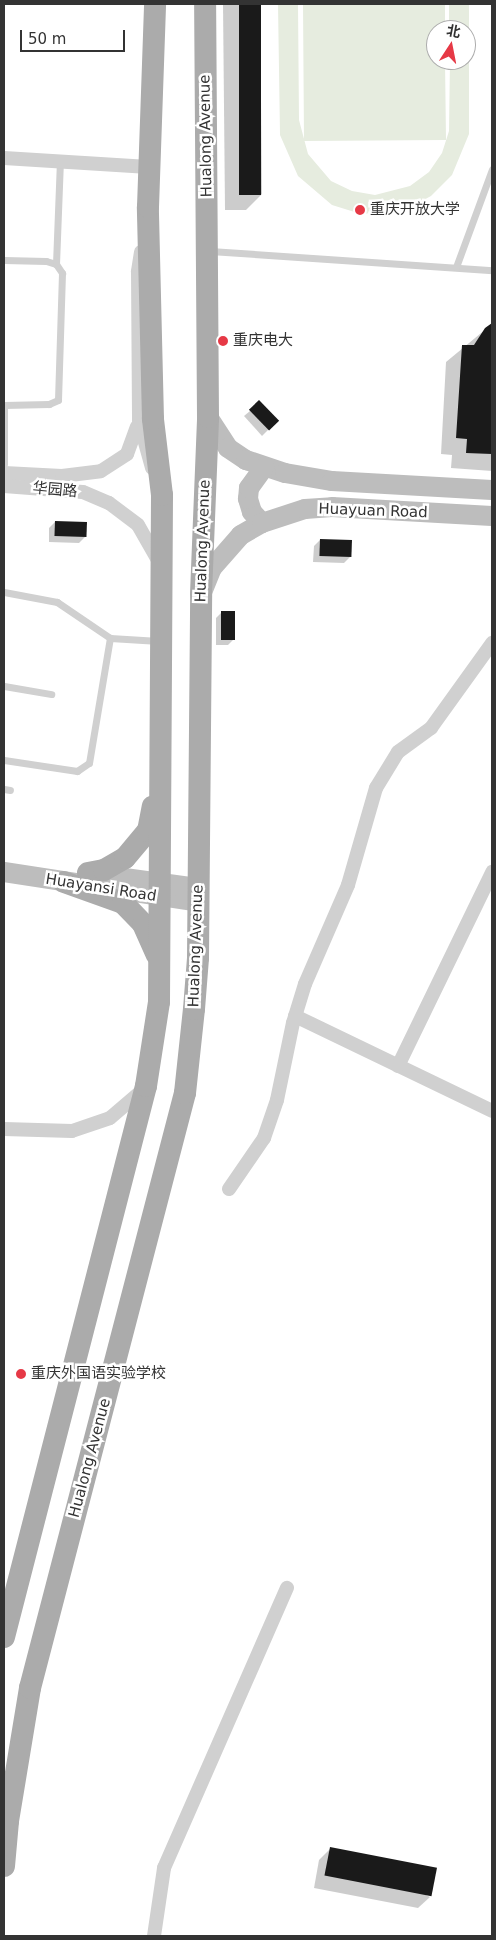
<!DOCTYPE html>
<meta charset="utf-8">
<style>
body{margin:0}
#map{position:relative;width:496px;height:1940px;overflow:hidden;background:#fff;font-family:"DejaVu Sans","Noto Sans SC",sans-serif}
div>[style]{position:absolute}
.green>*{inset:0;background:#e6ecdf}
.shadow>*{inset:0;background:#0003}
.building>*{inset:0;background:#1a1a1a;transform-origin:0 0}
.lane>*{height:7px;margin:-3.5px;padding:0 3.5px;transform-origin:3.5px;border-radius:3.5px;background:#d0d0d0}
.street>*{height:14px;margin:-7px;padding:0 7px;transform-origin:7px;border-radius:7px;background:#d0d0d0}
.secondary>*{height:20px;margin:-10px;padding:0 10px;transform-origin:10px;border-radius:10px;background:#bdbdbd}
.primary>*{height:22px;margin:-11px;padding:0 11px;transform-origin:11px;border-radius:11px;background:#ababab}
.dots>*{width:14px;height:14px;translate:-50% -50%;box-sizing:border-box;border:2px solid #fff;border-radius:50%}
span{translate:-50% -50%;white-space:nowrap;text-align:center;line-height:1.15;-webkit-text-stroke:5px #fff;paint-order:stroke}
.street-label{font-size:15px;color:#333}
.poi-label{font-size:15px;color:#333}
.left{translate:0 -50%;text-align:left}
.frame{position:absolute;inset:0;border:5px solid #333;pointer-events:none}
.north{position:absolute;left:426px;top:20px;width:50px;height:50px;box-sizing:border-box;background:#fff;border:1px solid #adadad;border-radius:50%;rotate:11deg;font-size:14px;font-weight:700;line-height:20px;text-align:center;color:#333}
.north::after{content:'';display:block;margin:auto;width:18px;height:22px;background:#e63946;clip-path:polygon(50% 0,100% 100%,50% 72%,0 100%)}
.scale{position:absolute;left:20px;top:30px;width:105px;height:22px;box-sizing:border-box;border:2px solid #333;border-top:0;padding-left:6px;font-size:15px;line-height:18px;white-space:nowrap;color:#333;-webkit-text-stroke:4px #fff;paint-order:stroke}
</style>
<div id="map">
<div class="green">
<div style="clip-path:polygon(278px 4px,298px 4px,299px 120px,308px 154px,331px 181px,352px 191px,375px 195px,410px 186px,429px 172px,442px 153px,449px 131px,450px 60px,466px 60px,466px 30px,449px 30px,449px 4px,469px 4px,469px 134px,452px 175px,431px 196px,405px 210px,361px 214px,332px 205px,298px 176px,280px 135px)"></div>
<div style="clip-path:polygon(303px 4px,445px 4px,445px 30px,436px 30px,436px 60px,445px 60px,446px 140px,304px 141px)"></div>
</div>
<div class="shadow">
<div style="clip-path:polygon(223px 4px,260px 4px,262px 194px,246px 210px,225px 210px)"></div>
<div style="clip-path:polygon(492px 324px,492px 471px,451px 468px,452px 455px,441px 454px,446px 362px)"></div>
<div style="clip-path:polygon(250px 411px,277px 421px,262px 436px,244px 416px)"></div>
<div style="clip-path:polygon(55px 522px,85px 537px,79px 543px,49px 542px,49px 528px)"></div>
<div style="clip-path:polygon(320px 540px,350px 557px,344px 563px,313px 562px,314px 546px)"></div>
<div style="clip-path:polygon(222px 612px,234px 639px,228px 645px,216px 645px,216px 618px)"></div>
<div style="clip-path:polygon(331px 1848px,430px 1897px,418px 1908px,314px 1888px,319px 1860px)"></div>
</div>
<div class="building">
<div style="left:239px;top:4px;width:22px;height:191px"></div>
<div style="clip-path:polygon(492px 323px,492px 454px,466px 453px,467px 439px,456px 438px,462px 345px,474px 345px,485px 328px)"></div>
<div style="left:259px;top:400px;width:29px;height:14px;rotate:46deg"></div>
<div style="left:55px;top:521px;width:32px;height:15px;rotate:2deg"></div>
<div style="left:320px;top:539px;width:32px;height:17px;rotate:2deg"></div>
<div style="left:221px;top:611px;width:14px;height:29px"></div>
<div style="left:330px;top:1847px;width:109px;height:29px;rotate:11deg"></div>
</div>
<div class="lane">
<div style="left:210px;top:251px;width:283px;rotate:3.9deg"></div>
<div style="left:4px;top:260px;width:42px;rotate:1.4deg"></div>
<div style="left:46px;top:261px;width:10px;rotate:17deg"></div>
<div style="left:56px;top:264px;width:11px;rotate:56deg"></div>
<div style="left:62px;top:273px;width:127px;rotate:91.8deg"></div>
<div style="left:58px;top:400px;width:10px;rotate:156deg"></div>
<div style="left:49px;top:404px;width:45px;rotate:178.7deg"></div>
<div style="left:56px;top:264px;width:103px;rotate:-87.8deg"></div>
<div style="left:456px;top:267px;width:104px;rotate:-69.8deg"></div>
<div style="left:4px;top:464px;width:59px;rotate:-90deg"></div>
<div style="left:4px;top:592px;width:54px;rotate:10.7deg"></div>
<div style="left:57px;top:602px;width:64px;rotate:34.2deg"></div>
<div style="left:110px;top:638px;width:49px;rotate:3.5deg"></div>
<div style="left:4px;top:686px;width:48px;rotate:9.7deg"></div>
<div style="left:4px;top:760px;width:74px;rotate:8.6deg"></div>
<div style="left:77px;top:771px;width:14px;rotate:-34deg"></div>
<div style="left:89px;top:763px;width:127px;rotate:-80.5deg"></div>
<div style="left:4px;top:789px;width:6px;rotate:9deg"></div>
</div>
<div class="street">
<div style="left:4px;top:158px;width:145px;rotate:3.6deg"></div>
<div style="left:141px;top:252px;width:20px;rotate:99deg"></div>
<div style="left:138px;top:272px;width:149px;rotate:89.6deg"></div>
<div style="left:139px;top:421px;width:49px;rotate:74.5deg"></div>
<div style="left:4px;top:473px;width:58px;rotate:3deg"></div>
<div style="left:62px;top:476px;width:39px;rotate:-7deg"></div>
<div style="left:101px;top:471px;width:31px;rotate:-33deg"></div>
<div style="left:127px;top:454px;width:29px;rotate:-70deg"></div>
<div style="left:4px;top:486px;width:79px;rotate:4.3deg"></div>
<div style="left:83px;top:492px;width:28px;rotate:23deg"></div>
<div style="left:109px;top:503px;width:36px;rotate:37deg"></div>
<div style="left:138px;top:525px;width:43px;rotate:60.4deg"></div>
<div style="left:295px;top:1016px;width:219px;rotate:25.7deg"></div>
<div style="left:398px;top:1066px;width:216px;rotate:-64.1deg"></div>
<div style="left:4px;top:1129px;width:68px;rotate:1.7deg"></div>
<div style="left:72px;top:1131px;width:40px;rotate:-18.9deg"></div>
<div style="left:110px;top:1118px;width:45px;rotate:-40.5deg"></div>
<div style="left:229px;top:1189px;width:62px;rotate:-55.5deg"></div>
<div style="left:264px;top:1138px;width:40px;rotate:-71.1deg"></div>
<div style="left:277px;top:1100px;width:79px;rotate:-78.3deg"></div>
<div style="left:293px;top:1023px;width:41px;rotate:-72.9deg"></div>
<div style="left:305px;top:984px;width:108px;rotate:-66.5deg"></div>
<div style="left:348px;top:885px;width:101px;rotate:-73.9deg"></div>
<div style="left:376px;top:788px;width:42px;rotate:-58.6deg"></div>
<div style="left:398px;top:752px;width:41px;rotate:-36deg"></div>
<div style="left:431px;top:728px;width:105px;rotate:-54.3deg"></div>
<div style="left:154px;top:1936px;width:69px;rotate:-81.6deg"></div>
<div style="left:164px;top:1868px;width:306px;rotate:-66.3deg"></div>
</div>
<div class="secondary">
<div style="left:208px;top:417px;width:37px;rotate:57deg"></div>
<div style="left:228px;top:448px;width:22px;rotate:34deg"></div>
<div style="left:246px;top:460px;width:41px;rotate:18.4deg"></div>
<div style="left:285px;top:473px;width:48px;rotate:9.7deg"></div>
<div style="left:332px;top:481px;width:160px;rotate:3.2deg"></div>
<div style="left:262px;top:523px;width:15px;rotate:-132deg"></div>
<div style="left:252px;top:512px;width:14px;rotate:-107deg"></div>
<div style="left:248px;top:499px;width:11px;rotate:-85deg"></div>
<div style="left:249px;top:488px;width:26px;rotate:-54deg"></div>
<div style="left:203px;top:590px;width:24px;rotate:-68deg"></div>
<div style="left:212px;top:568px;width:44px;rotate:-48.7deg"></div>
<div style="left:241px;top:535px;width:24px;rotate:-30deg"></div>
<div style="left:262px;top:523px;width:45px;rotate:-18deg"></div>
<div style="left:305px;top:509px;width:27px;rotate:-4deg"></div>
<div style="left:332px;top:507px;width:160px;rotate:3.2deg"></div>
<div style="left:4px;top:872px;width:197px;rotate:8.7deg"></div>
<div style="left:110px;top:876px;width:90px;rotate:7.7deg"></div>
</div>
<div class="primary">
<div style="left:88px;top:873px;width:16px;rotate:-11deg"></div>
<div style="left:104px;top:870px;width:24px;rotate:-30deg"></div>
<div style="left:125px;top:858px;width:35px;rotate:-50deg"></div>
<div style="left:148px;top:831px;width:25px;rotate:-79deg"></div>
<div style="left:64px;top:882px;width:63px;rotate:19.6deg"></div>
<div style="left:123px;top:903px;width:29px;rotate:46deg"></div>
<div style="left:143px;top:924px;width:34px;rotate:66deg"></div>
<div style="left:4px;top:1637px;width:569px;rotate:-75.55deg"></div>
<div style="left:146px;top:1086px;width:85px;rotate:-81.2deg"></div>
<div style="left:159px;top:1002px;width:507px;rotate:-89.66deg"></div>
<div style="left:162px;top:495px;width:77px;rotate:-96.8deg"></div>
<div style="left:153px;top:419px;width:212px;rotate:-91.4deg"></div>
<div style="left:148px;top:207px;width:203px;rotate:-88deg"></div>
<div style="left:4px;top:1866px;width:45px;rotate:-84.9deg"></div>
<div style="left:8px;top:1821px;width:135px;rotate:-80.6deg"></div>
<div style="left:30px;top:1688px;width:615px;rotate:-75.4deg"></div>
<div style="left:185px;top:1093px;width:84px;rotate:-83.9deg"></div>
<div style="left:194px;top:1009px;width:51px;rotate:-85.5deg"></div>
<div style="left:198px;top:958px;width:364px;rotate:-89.5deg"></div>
<div style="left:201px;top:594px;width:177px;rotate:-87.7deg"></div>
<div style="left:208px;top:417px;width:413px;rotate:-90.4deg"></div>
</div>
<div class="dots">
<div style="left:360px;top:210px;background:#e63946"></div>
<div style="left:223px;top:341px;background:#e63946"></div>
<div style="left:21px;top:1374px;background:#e63946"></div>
</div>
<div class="street-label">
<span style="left:206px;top:136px;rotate:-91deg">Hualong Avenue</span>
<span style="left:55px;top:490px;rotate:5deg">华园路</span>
<span style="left:373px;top:511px;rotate:2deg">Huayuan Road</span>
<span style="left:203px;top:541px;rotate:-88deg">Hualong Avenue</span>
<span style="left:101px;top:888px;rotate:9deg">Huayansi Road</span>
<span style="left:196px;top:946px;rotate:-88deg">Hualong Avenue</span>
<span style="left:90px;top:1458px;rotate:-75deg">Hualong Avenue</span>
</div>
<div class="poi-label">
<span class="left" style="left:370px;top:210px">重庆开放大学</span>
<span class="left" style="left:233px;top:341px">重庆电大</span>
<span class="left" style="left:31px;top:1374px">重庆外国语实验学校</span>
</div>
<div class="frame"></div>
<div class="north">北</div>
<div class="scale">50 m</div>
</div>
